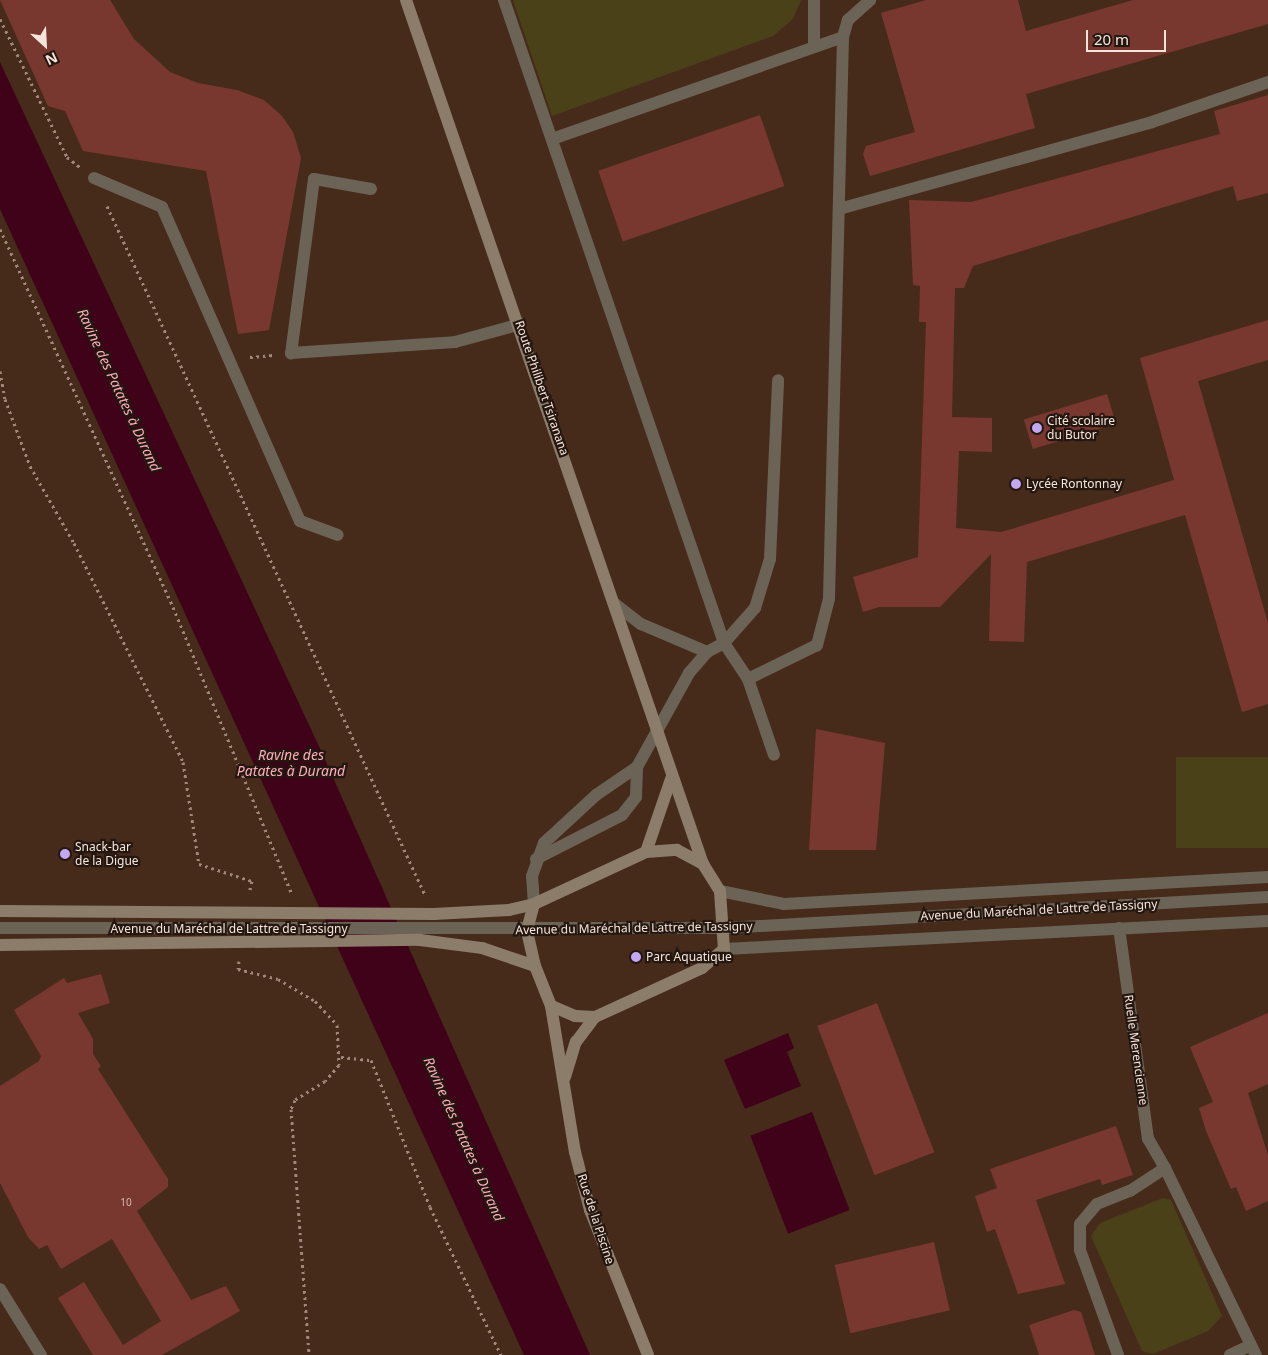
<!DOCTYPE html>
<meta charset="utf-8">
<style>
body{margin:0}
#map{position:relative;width:1268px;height:1355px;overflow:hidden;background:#462b1b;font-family:"Noto Sans",sans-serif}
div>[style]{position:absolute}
.green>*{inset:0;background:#4a4119;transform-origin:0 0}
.water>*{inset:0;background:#3f0218;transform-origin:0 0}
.building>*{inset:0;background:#783830;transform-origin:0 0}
.path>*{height:3px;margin-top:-1.5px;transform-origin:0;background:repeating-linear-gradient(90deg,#a0897c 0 2.5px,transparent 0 6.5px)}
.service>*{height:12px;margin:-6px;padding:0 6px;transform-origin:6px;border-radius:6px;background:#6c6357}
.minor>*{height:12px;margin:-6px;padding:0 6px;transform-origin:6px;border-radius:6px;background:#6c6357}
.tertiary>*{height:12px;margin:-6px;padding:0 6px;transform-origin:6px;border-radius:6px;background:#6c6357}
.secondary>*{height:12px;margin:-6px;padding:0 6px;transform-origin:6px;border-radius:6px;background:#8c7d6b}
.dots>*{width:14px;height:14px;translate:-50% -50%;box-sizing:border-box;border:2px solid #231710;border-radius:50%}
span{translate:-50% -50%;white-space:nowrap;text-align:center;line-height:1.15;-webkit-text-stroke:4.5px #231710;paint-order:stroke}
.number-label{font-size:10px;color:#d7bab0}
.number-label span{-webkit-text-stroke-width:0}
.street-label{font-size:12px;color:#f7e5db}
.poi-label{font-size:12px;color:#f7e5db}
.left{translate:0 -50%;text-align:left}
.water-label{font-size:14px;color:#feacbc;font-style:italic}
.north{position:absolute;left:20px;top:20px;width:50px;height:50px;-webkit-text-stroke:4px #231710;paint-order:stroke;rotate:155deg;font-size:14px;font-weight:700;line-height:20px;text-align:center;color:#f7e5db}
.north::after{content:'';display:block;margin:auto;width:18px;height:22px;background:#f7e5db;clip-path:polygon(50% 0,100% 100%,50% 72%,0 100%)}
.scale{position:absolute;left:1086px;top:30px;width:80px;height:22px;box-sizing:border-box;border:2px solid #f7e5db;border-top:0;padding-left:6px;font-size:15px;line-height:18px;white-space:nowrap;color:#f7e5db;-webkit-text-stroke:4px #231710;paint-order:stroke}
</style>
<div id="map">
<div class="green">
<div style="clip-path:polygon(513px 0,801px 0,793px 19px,773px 36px,552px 116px)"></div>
<div style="left:1268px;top:757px;width:91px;height:92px;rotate:90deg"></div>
<div style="clip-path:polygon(1163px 1198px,1171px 1200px,1222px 1316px,1208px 1331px,1153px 1354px,1142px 1351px,1091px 1236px,1100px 1223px)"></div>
</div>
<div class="water">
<div style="clip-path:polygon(0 62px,323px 755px,590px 1355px,524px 1355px,0 209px)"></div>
<div style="clip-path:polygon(788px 1033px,794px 1048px,787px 1052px,801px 1086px,745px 1109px,724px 1060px)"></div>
<div style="left:812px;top:1112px;width:105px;height:66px;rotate:69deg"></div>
</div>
<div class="building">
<div style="clip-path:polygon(0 0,110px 0,134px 39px,170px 72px,198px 83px,237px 90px,264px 100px,282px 116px,293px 132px,301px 158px,269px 330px,238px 334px,206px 171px,83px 151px,65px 111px,48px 106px)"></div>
<div style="clip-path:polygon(926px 0,1018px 0,1026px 31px,1133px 0,1268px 0,1268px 24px,1026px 94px,1035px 128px,870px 176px,863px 154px,866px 146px,915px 132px,881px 13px)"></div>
<div style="clip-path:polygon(1268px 95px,1268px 193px,1237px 201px,1233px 186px,973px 266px,964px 288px,955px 288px,952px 417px,992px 418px,992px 452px,959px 451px,956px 528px,1001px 532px,1174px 480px,1140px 358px,1268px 320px,1268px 360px,1198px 381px,1268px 623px,1268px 704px,1242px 712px,1185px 515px,1027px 562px,1024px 642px,989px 641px,991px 554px,940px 607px,879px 607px,863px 612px,853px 577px,918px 557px,926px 322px,919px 322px,920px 286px,913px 285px,909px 200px,971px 202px,1220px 134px,1214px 111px)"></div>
<div style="left:760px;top:115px;width:75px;height:171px;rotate:71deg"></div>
<div style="left:1107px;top:394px;width:31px;height:87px;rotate:73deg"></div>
<div style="clip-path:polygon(816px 729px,885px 743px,876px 850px,809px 850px)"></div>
<div style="clip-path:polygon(101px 974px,110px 1003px,78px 1013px,93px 1039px,93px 1054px,101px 1066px,98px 1069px,168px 1179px,168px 1187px,137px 1211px,191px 1300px,226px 1286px,240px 1311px,162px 1355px,93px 1355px,58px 1298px,84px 1282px,123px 1345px,161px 1321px,112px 1239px,61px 1269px,47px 1245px,39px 1249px,28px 1237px,0 1183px,0 1086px,39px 1061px,41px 1056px,14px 1010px,64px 978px,67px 983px)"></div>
<div style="left:877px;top:1003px;width:160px;height:64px;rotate:69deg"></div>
<div style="clip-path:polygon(1268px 1013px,1268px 1084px,1248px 1093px,1268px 1155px,1268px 1201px,1246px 1211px,1236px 1187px,1231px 1189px,1206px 1131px,1199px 1108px,1213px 1102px,1190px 1047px)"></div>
<div style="clip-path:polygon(1116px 1126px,1133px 1175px,1102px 1185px,1100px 1179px,1036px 1200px,1065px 1284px,1018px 1294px,995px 1229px,987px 1232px,975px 1196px,997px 1188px,990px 1169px)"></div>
<div style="left:934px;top:1242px;width:70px;height:102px;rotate:77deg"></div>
<div style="clip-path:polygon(1074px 1310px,1081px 1312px,1095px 1355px,1039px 1355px,1029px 1325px)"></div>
</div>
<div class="path">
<div style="left:0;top:19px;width:153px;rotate:64.1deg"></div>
<div style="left:67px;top:157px;width:16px;rotate:38deg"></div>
<div style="left:107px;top:206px;width:759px;rotate:65.22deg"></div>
<div style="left:0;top:229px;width:416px;rotate:65.4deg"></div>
<div style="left:173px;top:607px;width:311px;rotate:67.5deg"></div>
<div style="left:250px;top:357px;width:23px;rotate:-5deg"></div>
<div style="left:0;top:371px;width:28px;rotate:80deg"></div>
<div style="left:5px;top:399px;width:72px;rotate:69.5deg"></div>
<div style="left:30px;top:466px;width:89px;rotate:60.3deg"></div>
<div style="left:74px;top:543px;width:245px;rotate:63.5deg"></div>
<div style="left:183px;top:762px;width:103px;rotate:81.1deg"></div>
<div style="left:199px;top:864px;width:56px;rotate:17.8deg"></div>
<div style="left:252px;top:881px;width:12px;rotate:104deg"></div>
<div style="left:239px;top:961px;width:8px;rotate:97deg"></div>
<div style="left:238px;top:969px;width:41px;rotate:14deg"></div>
<div style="left:278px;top:979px;width:43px;rotate:30.7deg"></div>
<div style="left:315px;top:1001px;width:33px;rotate:47deg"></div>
<div style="left:337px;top:1025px;width:40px;rotate:87.1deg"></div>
<div style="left:339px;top:1065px;width:21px;rotate:131deg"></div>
<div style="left:325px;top:1081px;width:36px;rotate:148deg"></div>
<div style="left:295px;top:1100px;width:10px;rotate:114deg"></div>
<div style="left:291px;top:1109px;width:247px;rotate:85.8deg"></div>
<div style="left:341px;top:1057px;width:30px;rotate:6deg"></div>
<div style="left:371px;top:1060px;width:158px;rotate:68.1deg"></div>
<div style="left:430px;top:1207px;width:164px;rotate:64.4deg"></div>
</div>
<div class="service">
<div style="left:814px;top:0;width:47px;rotate:90deg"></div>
<div style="left:843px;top:37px;width:18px;rotate:-74deg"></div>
<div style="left:848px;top:20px;width:30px;rotate:-42deg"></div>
<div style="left:94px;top:178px;width:74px;rotate:23.1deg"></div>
<div style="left:162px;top:207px;width:343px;rotate:66.3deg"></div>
<div style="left:300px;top:521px;width:40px;rotate:20.2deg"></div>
<div style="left:371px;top:189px;width:58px;rotate:-170deg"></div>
<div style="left:314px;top:179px;width:176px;rotate:97.5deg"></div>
<div style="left:291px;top:353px;width:164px;rotate:-3.8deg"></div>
<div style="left:455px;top:342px;width:68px;rotate:-15.3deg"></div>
<div style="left:839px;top:209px;width:325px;rotate:-15.5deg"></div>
<div style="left:1152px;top:122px;width:123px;rotate:-19deg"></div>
<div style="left:615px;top:604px;width:33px;rotate:38deg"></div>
<div style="left:641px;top:624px;width:72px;rotate:23deg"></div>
<div style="left:536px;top:859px;width:97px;rotate:-27.1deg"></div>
<div style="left:622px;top:815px;width:23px;rotate:-52deg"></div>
<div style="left:636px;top:797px;width:30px;rotate:-88deg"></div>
<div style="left:534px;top:904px;width:28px;rotate:-94deg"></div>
<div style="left:532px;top:876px;width:35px;rotate:-70deg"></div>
<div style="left:544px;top:843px;width:71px;rotate:-42.7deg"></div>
<div style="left:596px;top:795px;width:50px;rotate:-34.3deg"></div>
<div style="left:637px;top:767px;width:107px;rotate:-61deg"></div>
<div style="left:689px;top:673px;width:28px;rotate:-49deg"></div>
<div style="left:707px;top:652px;width:19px;rotate:-28deg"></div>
<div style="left:724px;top:643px;width:47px;rotate:-48.5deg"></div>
<div style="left:755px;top:608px;width:51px;rotate:-73deg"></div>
<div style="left:770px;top:559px;width:179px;rotate:-87.4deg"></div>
<div style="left:0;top:928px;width:725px"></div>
<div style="left:725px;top:928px;width:544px;rotate:-3.27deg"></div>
</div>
<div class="minor">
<div style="left:504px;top:0;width:680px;rotate:71.11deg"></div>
<div style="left:724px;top:643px;width:43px;rotate:56.3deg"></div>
<div style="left:748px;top:679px;width:80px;rotate:71.1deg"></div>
<div style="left:555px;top:138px;width:305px;rotate:-19.3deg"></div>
<div style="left:843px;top:37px;width:562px;rotate:91.43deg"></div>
<div style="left:829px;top:599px;width:48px;rotate:104.6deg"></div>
<div style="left:817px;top:645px;width:77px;rotate:153.8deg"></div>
<div style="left:1165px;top:1168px;width:208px;rotate:64.1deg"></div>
<div style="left:0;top:1289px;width:78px;rotate:58.2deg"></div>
<div style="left:1118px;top:1355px;width:112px;rotate:-109.9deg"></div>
<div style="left:1080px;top:1250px;width:26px;rotate:-90deg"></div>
<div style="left:1080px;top:1224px;width:26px;rotate:-50deg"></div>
<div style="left:1097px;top:1204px;width:35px;rotate:-22deg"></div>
<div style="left:1130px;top:1191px;width:42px;rotate:-33.3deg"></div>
<div style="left:1165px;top:1168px;width:34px;rotate:-120deg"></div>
<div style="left:1148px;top:1139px;width:213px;rotate:-97.8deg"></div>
<div style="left:1230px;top:1355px;width:23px;rotate:-25deg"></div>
</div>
<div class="tertiary">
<div style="left:720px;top:891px;width:65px;rotate:11.5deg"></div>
<div style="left:784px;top:904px;width:485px;rotate:-3.2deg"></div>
<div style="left:724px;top:949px;width:545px;rotate:-2.95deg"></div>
</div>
<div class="secondary">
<div style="left:406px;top:0;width:914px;rotate:71.03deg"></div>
<div style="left:646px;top:852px;width:77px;rotate:-71.1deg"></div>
<div style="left:0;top:911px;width:434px;rotate:0.4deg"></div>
<div style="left:434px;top:914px;width:75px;rotate:-3.1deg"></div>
<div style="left:509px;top:910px;width:26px;rotate:-13deg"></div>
<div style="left:534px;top:904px;width:123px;rotate:-24.9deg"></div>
<div style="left:646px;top:852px;width:31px;rotate:-4deg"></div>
<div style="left:677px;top:850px;width:30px;rotate:28deg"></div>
<div style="left:703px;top:864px;width:32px;rotate:58deg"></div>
<div style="left:720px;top:891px;width:58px;rotate:86.1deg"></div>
<div style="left:724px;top:949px;width:29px;rotate:139deg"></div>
<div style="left:702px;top:968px;width:118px;rotate:155.4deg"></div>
<div style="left:595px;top:1017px;width:20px;rotate:-177deg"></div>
<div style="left:575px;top:1016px;width:26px;rotate:-157deg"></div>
<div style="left:551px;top:1006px;width:43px;rotate:-111.8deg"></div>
<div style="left:535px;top:966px;width:37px;rotate:-103deg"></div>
<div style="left:527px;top:930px;width:27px;rotate:-75deg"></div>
<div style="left:0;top:945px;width:420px;rotate:-0.7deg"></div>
<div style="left:420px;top:940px;width:63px;rotate:7.4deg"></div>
<div style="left:482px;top:948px;width:56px;rotate:18.8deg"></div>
<div style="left:551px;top:1006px;width:148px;rotate:80.7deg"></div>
<div style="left:575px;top:1152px;width:60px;rotate:75.5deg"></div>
<div style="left:590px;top:1210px;width:156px;rotate:68.2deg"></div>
<div style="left:565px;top:1077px;width:37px;rotate:-73deg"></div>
<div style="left:576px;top:1042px;width:31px;rotate:-53deg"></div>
</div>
<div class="dots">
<div style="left:1037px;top:428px;background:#c2a8f3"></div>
<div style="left:1016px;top:484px;background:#c2a8f3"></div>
<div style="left:65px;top:854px;background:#c2a8f3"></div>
<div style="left:636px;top:957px;background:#c2a8f3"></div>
</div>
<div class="number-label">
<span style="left:126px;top:1203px">10</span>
</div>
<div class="street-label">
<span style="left:542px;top:388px;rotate:71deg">Route Philibert Tsiranana</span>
<span style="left:1039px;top:910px;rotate:-3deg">Avenue du Maréchal de Lattre de Tassigny</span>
<span style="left:634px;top:928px;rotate:-1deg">Avenue du Maréchal de Lattre de Tassigny</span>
<span style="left:229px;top:929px">Avenue du Maréchal de Lattre de Tassigny</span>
<span style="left:1136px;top:1050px;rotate:82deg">Ruelle Merencienne</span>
<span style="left:596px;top:1219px;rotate:72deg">Rue de la Piscine</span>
</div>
<div class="poi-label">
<span class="left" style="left:1047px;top:428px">Cité scolaire<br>du Butor</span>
<span class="left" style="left:1026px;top:484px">Lycée Rontonnay</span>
<span class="left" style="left:75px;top:854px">Snack-bar<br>de la Digue</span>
<span class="left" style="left:646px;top:957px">Parc Aquatique</span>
</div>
<div class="water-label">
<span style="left:119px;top:390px;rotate:65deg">Ravine des Patates à Durand</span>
<span style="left:291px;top:763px">Ravine des<br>Patates à Durand</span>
<span style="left:464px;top:1139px;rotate:66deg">Ravine des Patates à Durand</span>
</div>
<div class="north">N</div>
<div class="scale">20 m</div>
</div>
